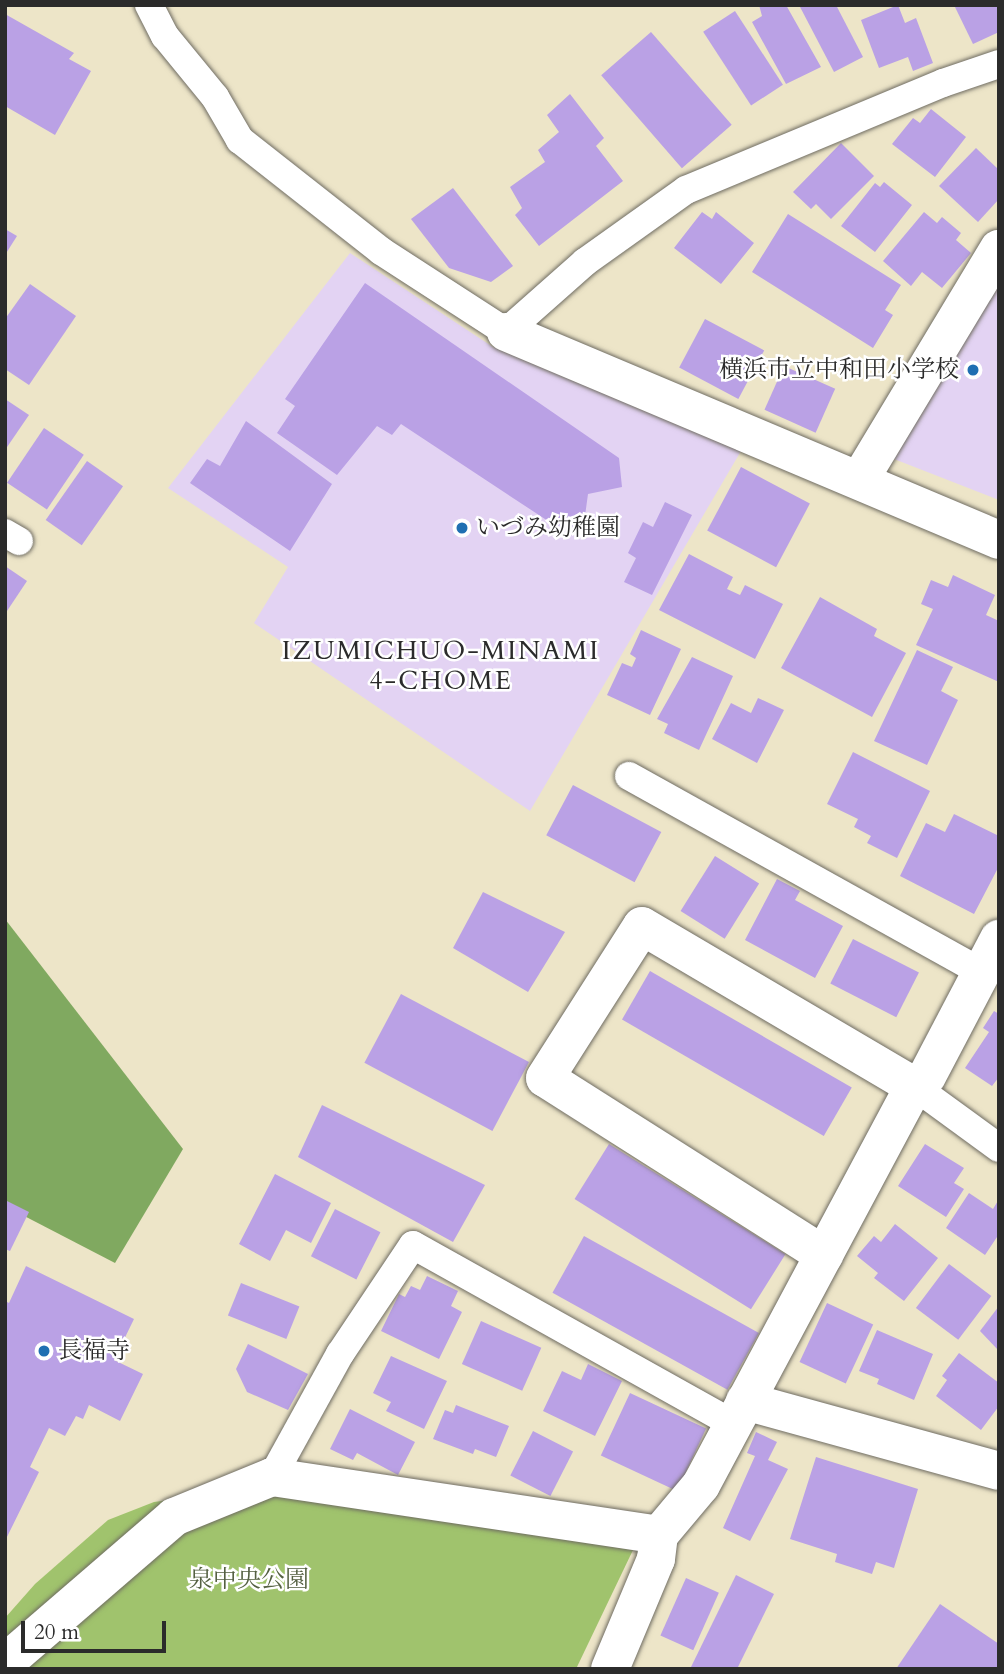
<!DOCTYPE html>
<meta charset="utf-8">
<style>
body{margin:0}
#map{position:relative;width:1004px;height:1674px;overflow:hidden;background:#ede5c8;font-family:Cardo,"Noto Serif JP",serif}
div>[style]{position:absolute}
.built>*{inset:0;background:#e3d3f3}
.green>*{inset:0;background:#a0c36d}
.forest>*{inset:0;background:#80a960}
.building>*{inset:0;background:#baa1e5;transform-origin:0 0}
.roads{filter:drop-shadow(0 0 2px #6f6c62) drop-shadow(0 0 2px #6f6c62)}
.lane>*{height:28px;margin:-14px;padding:0 14px;transform-origin:14px;border-radius:14px;background:#fff}
.street>*{height:38px;margin:-19px;padding:0 19px;transform-origin:19px;border-radius:19px;background:#fff}
.dots>*{width:19px;height:19px;translate:-50% -50%;box-sizing:border-box;border:4px solid #fff;border-radius:50%}
span{translate:-50% -50%;white-space:nowrap;text-align:center;line-height:1.15;-webkit-text-stroke:5px #fff;paint-order:stroke}
.poi-label{font-size:24px;color:#2b2b2b}
.right{translate:-100% -50%;text-align:right}
.left{translate:0 -50%;text-align:left}
.park-label{font-size:24px;color:#546042}
.neighbourhood-label{font-size:26px;color:#2b2b2b;letter-spacing:2px}
.frame{position:absolute;inset:0;border:7px solid #2b2b2b;pointer-events:none}
.scale{position:absolute;left:21px;top:1621px;width:145px;height:32px;box-sizing:border-box;border:4px solid #2b2b2b;border-top:0;padding-left:9px;font-size:21px;line-height:24px;white-space:nowrap;color:#2b2b2b;-webkit-text-stroke:5px #fff;paint-order:stroke}
</style>
<div id="map">
<div class="built">
<div style="clip-path:polygon(350px 253px,493px 347px,741px 451px,530px 811px,254px 623px,288px 567px,168px 488px)"></div>
<div style="clip-path:polygon(999px 281px,999px 500px,894px 459px)"></div>
</div>
<div class="green">
<div style="clip-path:polygon(259px 1488px,633px 1550px,576px 1669px,5px 1669px,5px 1618px,35px 1584px,108px 1520px,154px 1502px)"></div>
</div>
<div class="forest">
<div style="clip-path:polygon(5px 919px,183px 1149px,115px 1263px,5px 1206px)"></div>
</div>
<div class="building">
<div style="clip-path:polygon(759px 5px,786px 5px,821px 67px,786px 84px,752px 22px,762px 16px)"></div>
<div style="clip-path:polygon(799px 5px,836px 5px,863px 57px,834px 72px)"></div>
<div style="clip-path:polygon(898px 5px,905px 23px,916px 18px,933px 63px,913px 71px,908px 57px,879px 68px,861px 20px)"></div>
<div style="clip-path:polygon(954px 5px,999px 5px,999px 32px,973px 44px)"></div>
<div style="left:735px;top:11px;width:88px;height:38px;rotate:57deg"></div>
<div style="clip-path:polygon(5px 14px,74px 53px,69px 59px,91px 71px,55px 135px,5px 106px)"></div>
<div style="left:651px;top:32px;width:123px;height:66px;rotate:49deg"></div>
<div style="clip-path:polygon(570px 94px,604px 138px,596px 146px,623px 181px,539px 246px,515px 215px,522px 208px,510px 187px,545px 162px,538px 150px,559px 132px,547px 115px)"></div>
<div style="clip-path:polygon(931px 109px,966px 137px,935px 177px,892px 144px,913px 118px,920px 123px)"></div>
<div style="clip-path:polygon(841px 143px,874px 176px,831px 219px,816px 204px,811px 209px,793px 192px)"></div>
<div style="clip-path:polygon(976px 148px,999px 170px,999px 199px,978px 222px,939px 186px)"></div>
<div style="clip-path:polygon(884px 182px,912px 205px,875px 252px,841px 226px,875px 183px,880px 187px)"></div>
<div style="clip-path:polygon(453px 188px,513px 266px,491px 282px,449px 268px,411px 219px)"></div>
<div style="clip-path:polygon(702px 212px,712px 219px,716px 212px,754px 243px,721px 284px,674px 248px)"></div>
<div style="clip-path:polygon(924px 212px,937px 223px,942px 217px,961px 233px,956px 240px,971px 253px,942px 288px,922px 272px,911px 286px,883px 261px)"></div>
<div style="clip-path:polygon(788px 214px,901px 285px,885px 310px,893px 315px,873px 348px,752px 272px)"></div>
<div style="clip-path:polygon(5px 229px,17px 236px,5px 255px)"></div>
<div style="clip-path:polygon(365px 283px,619px 458px,622px 487px,588px 494px,585px 516px,573px 530px,554px 525px,401px 424px,392px 435px,377px 426px,337px 475px,277px 433px,295px 406px,285px 399px)"></div>
<div style="clip-path:polygon(30px 284px,76px 316px,29px 385px,5px 369px,5px 319px)"></div>
<div style="left:705px;top:319px;width:67px;height:55px;rotate:28deg"></div>
<div style="left:784px;top:366px;width:56px;height:48px;rotate:24deg"></div>
<div style="clip-path:polygon(5px 399px,29px 415px,5px 450px)"></div>
<div style="clip-path:polygon(246px 421px,332px 484px,290px 551px,190px 483px,207px 459px,220px 466px)"></div>
<div style="left:44px;top:428px;width:48px;height:66px;rotate:34deg"></div>
<div style="left:87px;top:461px;width:44px;height:72px;rotate:35deg"></div>
<div style="left:741px;top:467px;width:78px;height:72px;rotate:28deg"></div>
<div style="clip-path:polygon(665px 502px,692px 515px,652px 595px,624px 582px,636px 558px,628px 553px,643px 522px,653px 527px)"></div>
<div style="clip-path:polygon(689px 554px,733px 577px,727px 589px,740px 595px,745px 585px,783px 604px,755px 659px,659px 610px)"></div>
<div style="clip-path:polygon(5px 566px,27px 581px,5px 614px)"></div>
<div style="clip-path:polygon(953px 575px,995px 595px,986px 615px,999px 621px,999px 682px,916px 645px,933px 609px,921px 604px,931px 580px,948px 587px)"></div>
<div style="clip-path:polygon(820px 597px,877px 629px,874px 636px,906px 653px,872px 717px,781px 668px)"></div>
<div style="clip-path:polygon(641px 630px,681px 649px,650px 715px,607px 695px,622px 663px,632px 667px,636px 658px,630px 654px)"></div>
<div style="clip-path:polygon(917px 650px,953px 667px,941px 691px,958px 700px,927px 765px,874px 741px)"></div>
<div style="clip-path:polygon(692px 657px,733px 676px,699px 750px,664px 733px,668px 724px,657px 719px)"></div>
<div style="clip-path:polygon(758px 698px,784px 710px,757px 763px,712px 739px,731px 703px,751px 713px)"></div>
<div style="clip-path:polygon(853px 752px,930px 791px,897px 858px,867px 843px,871px 836px,854px 827px,858px 819px,827px 804px)"></div>
<div style="left:573px;top:785px;width:100px;height:57px;rotate:28deg"></div>
<div style="clip-path:polygon(954px 814px,999px 836px,999px 866px,974px 914px,900px 876px,926px 823px,945px 832px)"></div>
<div style="left:715px;top:856px;width:52px;height:65px;rotate:32deg"></div>
<div style="clip-path:polygon(777px 879px,800px 891px,795px 900px,843px 926px,815px 978px,745px 940px)"></div>
<div style="clip-path:polygon(483px 892px,565px 932px,528px 992px,453px 948px)"></div>
<div style="left:853px;top:939px;width:74px;height:50px;rotate:27deg"></div>
<div style="left:650px;top:971px;width:233px;height:56px;rotate:30deg"></div>
<div style="left:401px;top:994px;width:145px;height:78px;rotate:28deg"></div>
<div style="clip-path:polygon(994px 1011px,999px 1014px,999px 1077px,992px 1086px,965px 1068px,989px 1032px,983px 1028px)"></div>
<div style="clip-path:polygon(322px 1105px,485px 1185px,453px 1242px,298px 1157px)"></div>
<div style="left:609px;top:1144px;width:208px;height:65px;rotate:32deg"></div>
<div style="clip-path:polygon(925px 1144px,964px 1168px,954px 1183px,964px 1189px,946px 1217px,898px 1186px)"></div>
<div style="clip-path:polygon(275px 1174px,331px 1203px,311px 1243px,286px 1230px,270px 1261px,239px 1244px)"></div>
<div style="clip-path:polygon(969px 1193px,993px 1209px,999px 1199px,999px 1234px,985px 1255px,946px 1228px)"></div>
<div style="clip-path:polygon(5px 1200px,29px 1212px,10px 1251px,5px 1249px)"></div>
<div style="left:335px;top:1209px;width:51px;height:53px;rotate:27deg"></div>
<div style="clip-path:polygon(895px 1224px,938px 1258px,904px 1301px,874px 1278px,878px 1273px,857px 1256px,874px 1236px,881px 1242px)"></div>
<div style="left:584px;top:1236px;width:200px;height:65px;rotate:29deg"></div>
<div style="left:949px;top:1264px;width:53px;height:55px;rotate:37deg"></div>
<div style="clip-path:polygon(26px 1266px,134px 1319px,114px 1360px,143px 1374px,120px 1421px,89px 1405px,83px 1419px,76px 1416px,65px 1436px,49px 1428px,30px 1467px,39px 1472px,5px 1541px,5px 1301px,9px 1303px)"></div>
<div style="clip-path:polygon(427px 1276px,458px 1291px,451px 1306px,462px 1312px,439px 1359px,381px 1331px,399px 1294px,405px 1297px,411px 1286px,420px 1290px)"></div>
<div style="left:241px;top:1283px;width:63px;height:35px;rotate:22deg"></div>
<div style="left:827px;top:1303px;width:51px;height:65px;rotate:25deg"></div>
<div style="clip-path:polygon(999px 1306px,999px 1351px,980px 1331px)"></div>
<div style="left:481px;top:1321px;width:66px;height:47px;rotate:24deg"></div>
<div style="clip-path:polygon(877px 1330px,933px 1354px,914px 1400px,877px 1384px,879px 1379px,859px 1371px)"></div>
<div style="clip-path:polygon(248px 1344px,308px 1374px,288px 1410px,247px 1392px,236px 1369px)"></div>
<div style="clip-path:polygon(959px 1353px,999px 1383px,999px 1406px,981px 1430px,936px 1396px,947px 1380px,942px 1376px)"></div>
<div style="clip-path:polygon(391px 1356px,447px 1381px,424px 1429px,386px 1411px,391px 1402px,373px 1393px)"></div>
<div style="clip-path:polygon(588px 1364px,622px 1381px,595px 1436px,543px 1411px,562px 1371px,581px 1380px)"></div>
<div style="left:630px;top:1393px;width:84px;height:69px;rotate:25deg"></div>
<div style="clip-path:polygon(456px 1405px,509px 1426px,496px 1457px,475px 1449px,473px 1454px,433px 1439px,445px 1410px,453px 1413px)"></div>
<div style="clip-path:polygon(350px 1409px,415px 1442px,398px 1475px,357px 1453px,353px 1460px,330px 1449px)"></div>
<div style="left:533px;top:1431px;width:45px;height:50px;rotate:27deg"></div>
<div style="clip-path:polygon(756px 1432px,777px 1442px,768px 1460px,788px 1469px,750px 1541px,723px 1528px,755px 1456px,747px 1453px)"></div>
<div style="clip-path:polygon(816px 1457px,918px 1489px,894px 1568px,876px 1562px,872px 1574px,835px 1562px,837px 1554px,790px 1539px)"></div>
<div style="clip-path:polygon(736px 1575px,774px 1594px,737px 1669px,695px 1669px,691px 1667px)"></div>
<div style="left:686px;top:1578px;width:36px;height:63px;rotate:24deg"></div>
<div style="clip-path:polygon(940px 1604px,999px 1644px,999px 1669px,896px 1669px)"></div>
</div>
<div class="roads">
<div class="lane">
<div style="left:149px;top:5px;width:35px;rotate:63deg"></div>
<div style="left:165px;top:36px;width:79px;rotate:50.7deg"></div>
<div style="left:215px;top:97px;width:50px;rotate:59.8deg"></div>
<div style="left:240px;top:140px;width:179px;rotate:38.2deg"></div>
<div style="left:381px;top:251px;width:149px;rotate:32.9deg"></div>
<div style="left:506px;top:332px;width:106px;rotate:-41.5deg"></div>
<div style="left:585px;top:262px;width:124px;rotate:-35.5deg"></div>
<div style="left:686px;top:190px;width:278px;rotate:-22.6deg"></div>
<div style="left:943px;top:83px;width:59px;rotate:-18.7deg"></div>
<div style="left:5px;top:533px;width:16px;rotate:30deg"></div>
<div style="left:629px;top:776px;width:402px;rotate:29.1deg"></div>
<div style="left:914px;top:1086px;width:105px;rotate:36.1deg"></div>
<div style="left:272px;top:1477px;width:141px;rotate:-61.1deg"></div>
<div style="left:340px;top:1354px;width:131px;rotate:-56.2deg"></div>
<div style="left:413px;top:1245px;width:364px;rotate:29.2deg"></div>
</div>
<div class="street">
<div style="left:506px;top:332px;width:535px;rotate:22.88deg"></div>
<div style="left:860px;top:479px;width:269px;rotate:-58.9deg"></div>
<div style="left:824px;top:1255px;width:330px;rotate:-147.6deg"></div>
<div style="left:545px;top:1078px;width:180px;rotate:-57.5deg"></div>
<div style="left:642px;top:926px;width:316px;rotate:30.5deg"></div>
<div style="left:745px;top:1401px;width:263px;rotate:15.4deg"></div>
<div style="left:5px;top:1663px;width:223px;rotate:-40.8deg"></div>
<div style="left:174px;top:1517px;width:106px;rotate:-22.2deg"></div>
<div style="left:272px;top:1477px;width:391px;rotate:8.5deg"></div>
<div style="left:610px;top:1669px;width:119px;rotate:-67.3deg"></div>
<div style="left:656px;top:1559px;width:24px;rotate:-83deg"></div>
<div style="left:659px;top:1535px;width:65px;rotate:-50deg"></div>
<div style="left:701px;top:1485px;width:452px;rotate:-61.9deg"></div>
<div style="left:914px;top:1086px;width:16px;rotate:-38deg"></div>
<div style="left:927px;top:1076px;width:155px;rotate:-62.3deg"></div>
</div>
</div>
<div class="dots">
<div style="left:973px;top:370px;background:#1f6fb2"></div>
<div style="left:462px;top:528px;background:#1f6fb2"></div>
<div style="left:44px;top:1351px;background:#1f6fb2"></div>
</div>
<div class="poi-label">
<span class="right" style="left:959px;top:370px">横浜市立中和田小学校</span>
<span class="left" style="left:476px;top:528px">いづみ幼稚園</span>
<span class="left" style="left:58px;top:1351px">長福寺</span>
</div>
<div class="park-label">
<span style="left:249px;top:1580px">泉中央公園</span>
</div>
<div class="neighbourhood-label">
<span style="left:441px;top:666px">IZUMICHUO-MINAMI<br>4-CHOME</span>
</div>
<div class="frame"></div>
<div class="scale">20 m</div>
</div>
